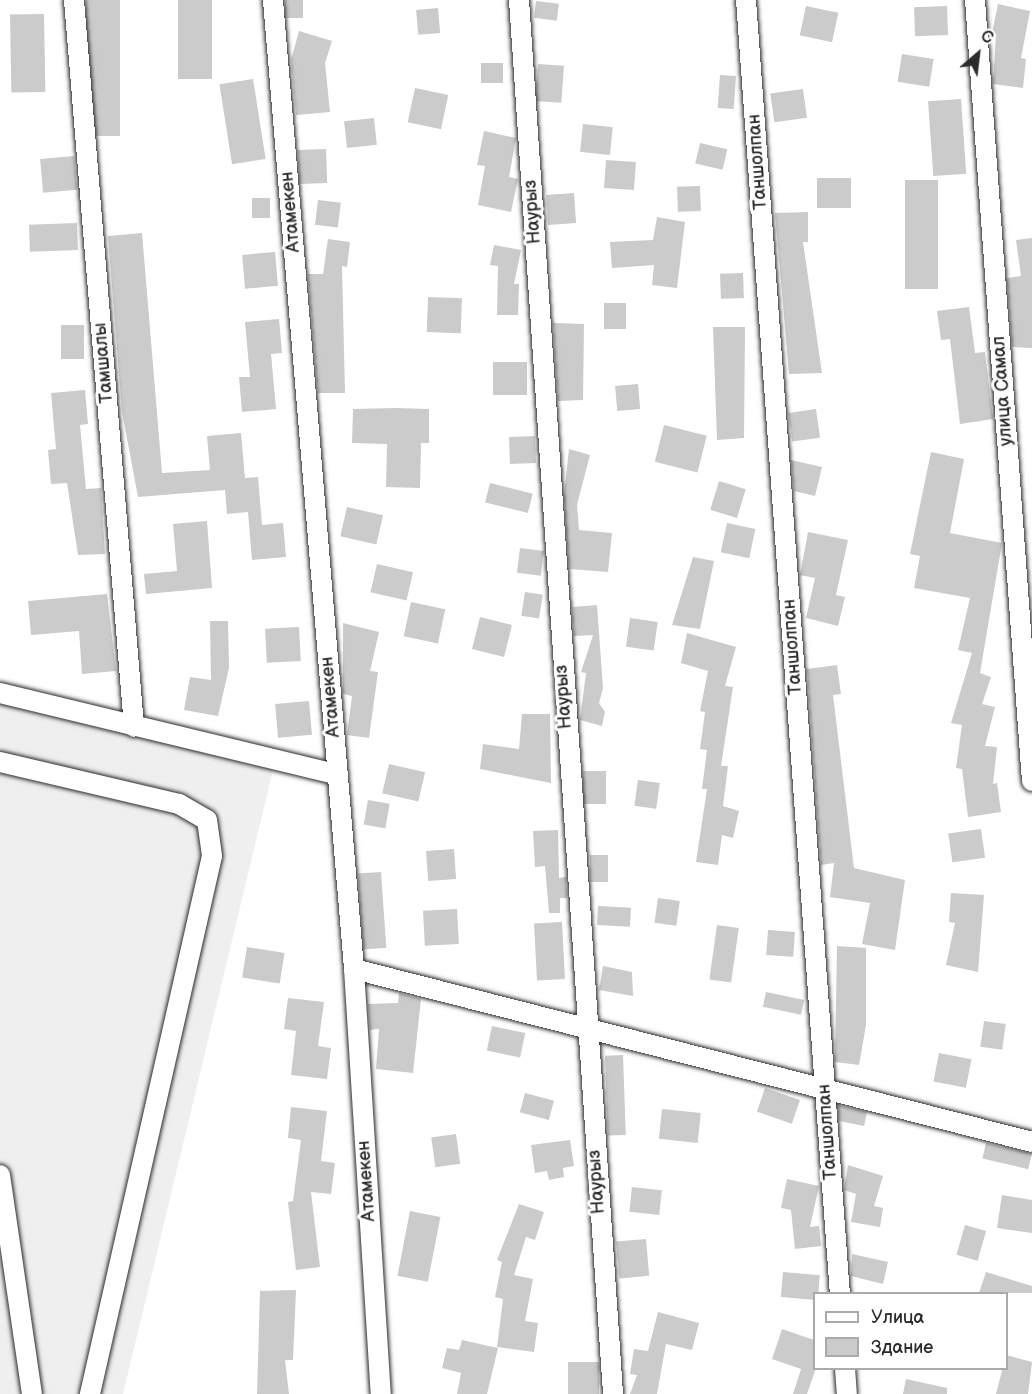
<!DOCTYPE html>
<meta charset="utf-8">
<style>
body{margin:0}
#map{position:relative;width:1032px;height:1394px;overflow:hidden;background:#fff;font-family:"Balsamiq Sans",sans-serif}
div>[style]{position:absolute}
.built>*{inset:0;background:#efefef}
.building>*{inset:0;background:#cbcbcb;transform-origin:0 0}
.roads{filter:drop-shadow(0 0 2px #2b2b2b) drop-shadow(0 0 2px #2b2b2b)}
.minor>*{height:20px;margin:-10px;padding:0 10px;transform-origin:10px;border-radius:10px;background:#fff}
span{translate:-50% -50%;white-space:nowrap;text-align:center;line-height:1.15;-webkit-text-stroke:6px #fff;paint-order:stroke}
.street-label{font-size:18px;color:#2b2b2b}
.legend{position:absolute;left:813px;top:1292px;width:195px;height:78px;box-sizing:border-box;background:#fff;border:2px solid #aaa;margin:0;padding:8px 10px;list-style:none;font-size:18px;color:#2b2b2b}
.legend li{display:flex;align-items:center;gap:12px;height:30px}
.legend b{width:30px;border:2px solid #aaa}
.north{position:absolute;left:948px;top:24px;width:60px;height:60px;-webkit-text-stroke:4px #fff;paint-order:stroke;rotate:28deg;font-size:16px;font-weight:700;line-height:24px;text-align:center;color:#2b2b2b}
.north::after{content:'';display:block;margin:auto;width:21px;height:27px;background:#2b2b2b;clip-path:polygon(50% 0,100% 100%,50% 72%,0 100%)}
</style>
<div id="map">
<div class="built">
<div style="clip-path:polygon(0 703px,273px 770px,123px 1394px,0 1394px)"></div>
</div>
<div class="building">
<div style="left:86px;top:0;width:34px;height:136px"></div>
<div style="left:178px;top:0;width:34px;height:79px"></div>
<div style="left:285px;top:0;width:18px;height:18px"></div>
<div style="left:536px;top:1px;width:23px;height:17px;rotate:7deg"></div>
<div style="clip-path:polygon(998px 4px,1030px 11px,1021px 58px,1026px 59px,1023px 88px,993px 84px,996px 34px,992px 33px)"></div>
<div style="left:806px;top:6px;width:33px;height:30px;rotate:12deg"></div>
<div style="left:947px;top:6px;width:29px;height:33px;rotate:88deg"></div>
<div style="left:438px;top:8px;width:25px;height:22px;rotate:85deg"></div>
<div style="left:44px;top:14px;width:78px;height:34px;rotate:89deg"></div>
<div style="clip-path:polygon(299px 31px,332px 41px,325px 63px,330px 112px,296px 115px,291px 60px)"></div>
<div style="left:902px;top:54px;width:32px;height:28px;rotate:9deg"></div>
<div style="left:481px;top:63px;width:22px;height:20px"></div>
<div style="left:538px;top:64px;width:26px;height:37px;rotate:4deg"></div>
<div style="left:720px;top:75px;width:16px;height:33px;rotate:4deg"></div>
<div style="left:253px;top:79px;width:81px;height:34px;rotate:81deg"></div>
<div style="left:415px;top:88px;width:34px;height:35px;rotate:12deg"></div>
<div style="left:803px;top:89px;width:29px;height:33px;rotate:82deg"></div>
<div style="left:961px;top:99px;width:75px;height:33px;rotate:86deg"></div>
<div style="left:374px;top:118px;width:27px;height:30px;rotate:84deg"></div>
<div style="left:583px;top:124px;width:30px;height:28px;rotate:6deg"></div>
<div style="clip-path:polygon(484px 131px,516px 138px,509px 177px,518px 179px,511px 212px,478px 205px,485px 166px,477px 165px)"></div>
<div style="left:700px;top:143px;width:28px;height:21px;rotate:13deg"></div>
<div style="left:326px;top:149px;width:34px;height:28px;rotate:88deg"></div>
<div style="left:74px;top:156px;width:34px;height:34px;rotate:85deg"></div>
<div style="left:606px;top:160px;width:30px;height:28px;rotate:4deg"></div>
<div style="left:851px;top:178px;width:30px;height:34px;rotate:90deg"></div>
<div style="left:938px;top:180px;width:109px;height:33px;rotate:90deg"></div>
<div style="left:700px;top:186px;width:25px;height:23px;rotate:88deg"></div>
<div style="left:574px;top:193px;width:30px;height:28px;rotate:86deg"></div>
<div style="left:252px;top:198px;width:18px;height:20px"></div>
<div style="left:318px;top:200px;width:23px;height:25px;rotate:7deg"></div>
<div style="clip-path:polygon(808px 212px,808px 242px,803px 242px,822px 373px,789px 374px,775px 213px)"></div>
<div style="clip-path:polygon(657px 217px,685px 222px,677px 288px,652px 285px,654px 265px,612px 268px,610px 242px,653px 240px)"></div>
<div style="left:77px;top:223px;width:27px;height:48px;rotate:88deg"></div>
<div style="clip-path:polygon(142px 233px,162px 473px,210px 470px,207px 436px,241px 433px,245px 478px,258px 477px,262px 525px,283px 523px,286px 557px,252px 560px,248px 512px,227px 514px,225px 490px,138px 497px,122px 412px,108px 236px)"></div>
<div style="clip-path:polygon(1032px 238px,1032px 348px,1012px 347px,1007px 278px,1021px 276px,1016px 240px)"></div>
<div style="clip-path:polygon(328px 239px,350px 242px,347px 267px,342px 266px,345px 393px,318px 393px,308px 274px,323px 274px)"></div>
<div style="clip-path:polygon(494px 245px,521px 250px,514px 284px,519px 284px,518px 315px,497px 315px,498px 266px,490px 265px)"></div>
<div style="left:275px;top:252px;width:34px;height:33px;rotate:85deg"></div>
<div style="left:743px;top:273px;width:25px;height:23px;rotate:88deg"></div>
<div style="left:428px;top:297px;width:34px;height:35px;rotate:2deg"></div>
<div style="left:626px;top:303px;width:26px;height:22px;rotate:90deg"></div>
<div style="clip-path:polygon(969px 307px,975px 353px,985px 352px,993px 419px,960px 424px,950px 339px,941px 340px,937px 311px)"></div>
<div style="clip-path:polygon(279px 319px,282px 353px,271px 354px,276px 409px,242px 412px,239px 377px,250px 377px,245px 322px)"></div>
<div style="clip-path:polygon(553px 323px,584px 324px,583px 400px,558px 401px)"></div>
<div style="left:61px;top:325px;width:23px;height:34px"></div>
<div style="clip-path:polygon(713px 327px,745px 327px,744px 438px,717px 440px)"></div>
<div style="left:493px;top:362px;width:34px;height:33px"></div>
<div style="left:638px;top:384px;width:25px;height:23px;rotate:85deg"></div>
<div style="clip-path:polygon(85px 390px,88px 424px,80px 425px,86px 489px,101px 488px,105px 554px,78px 555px,67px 483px,51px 484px,48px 450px,56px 449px,51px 393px)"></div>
<div style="clip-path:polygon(396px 408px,429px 409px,429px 443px,421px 443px,420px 488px,386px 487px,387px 444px,352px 443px,353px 409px)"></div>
<div style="left:816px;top:409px;width:29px;height:28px;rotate:82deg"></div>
<div style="left:664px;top:425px;width:44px;height:38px;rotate:14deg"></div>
<div style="left:535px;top:436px;width:27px;height:26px;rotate:88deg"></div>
<div style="clip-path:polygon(569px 449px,590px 455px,577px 505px,579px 530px,612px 533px,608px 572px,569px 569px,564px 495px)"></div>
<div style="clip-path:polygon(931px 452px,964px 459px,950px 533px,1002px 543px,980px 673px,991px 677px,982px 704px,995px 707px,985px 746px,997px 747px,993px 784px,997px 783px,1001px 812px,968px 817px,962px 769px,956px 768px,962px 725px,951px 723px,972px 653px,958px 650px,970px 598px,914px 588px,920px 556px,910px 554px)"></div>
<div style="clip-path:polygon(791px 460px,822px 467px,815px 496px,794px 491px)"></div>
<div style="left:719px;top:481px;width:28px;height:30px;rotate:17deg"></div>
<div style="left:490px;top:483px;width:44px;height:20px;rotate:14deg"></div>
<div style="left:347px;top:507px;width:37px;height:30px;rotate:13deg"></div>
<div style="clip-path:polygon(207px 521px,212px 588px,146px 594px,144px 574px,177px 571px,173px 524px)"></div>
<div style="left:727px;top:523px;width:29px;height:30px;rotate:12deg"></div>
<div style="clip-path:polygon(808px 532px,848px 540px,836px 595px,845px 597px,838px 626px,806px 618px,815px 578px,800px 575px)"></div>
<div style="left:520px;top:548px;width:24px;height:25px;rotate:7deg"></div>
<div style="clip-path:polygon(693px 557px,714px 561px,700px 629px,672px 625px)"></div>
<div style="left:377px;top:564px;width:37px;height:29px;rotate:13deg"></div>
<div style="left:525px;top:592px;width:18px;height:24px;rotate:9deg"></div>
<div style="clip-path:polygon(107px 594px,116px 671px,82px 674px,79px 631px,31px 635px,28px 601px)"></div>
<div style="left:411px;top:602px;width:35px;height:35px;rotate:12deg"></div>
<div style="clip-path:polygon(597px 605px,603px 688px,599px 703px,605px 712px,602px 726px,580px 720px,586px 673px,581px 672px,593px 635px,574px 636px,572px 607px)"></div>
<div style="left:480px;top:617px;width:33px;height:33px;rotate:14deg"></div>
<div style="left:630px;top:618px;width:28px;height:29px;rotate:8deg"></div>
<div style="clip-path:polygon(210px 621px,228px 621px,229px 668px,218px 716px,184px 710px,190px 677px,211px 680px)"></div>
<div style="clip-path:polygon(343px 623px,379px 632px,370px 671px,378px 672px,369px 738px,347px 735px,352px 696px,343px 694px)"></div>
<div style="left:299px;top:627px;width:34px;height:34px;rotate:87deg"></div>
<div style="clip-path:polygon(687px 633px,736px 647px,725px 686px,733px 687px,721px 766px,728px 766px,723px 806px,739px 811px,733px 838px,722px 835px,718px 865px,696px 862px,707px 789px,702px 789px,707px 750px,700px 749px,705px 712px,700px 711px,708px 671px,681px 663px)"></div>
<div style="clip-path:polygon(837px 665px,841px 694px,833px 695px,854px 868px,905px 880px,895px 950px,862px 944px,870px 903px,830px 897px,834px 863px,821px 865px,807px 669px)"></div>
<div style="left:309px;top:701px;width:34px;height:34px;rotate:85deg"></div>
<div style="clip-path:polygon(522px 714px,550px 714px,551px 783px,480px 769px,483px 744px,519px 749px)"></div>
<div style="left:389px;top:764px;width:37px;height:30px;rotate:13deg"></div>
<div style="left:583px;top:771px;width:23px;height:33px"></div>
<div style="left:638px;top:780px;width:22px;height:26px;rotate:8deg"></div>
<div style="left:368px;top:800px;width:22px;height:25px;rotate:10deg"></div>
<div style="left:981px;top:829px;width:29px;height:33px;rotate:82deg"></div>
<div style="clip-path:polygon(558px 830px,559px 878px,566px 877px,567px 898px,560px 898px,560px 913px,549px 913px,545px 866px,535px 867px,533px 831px)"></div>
<div style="left:454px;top:849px;width:30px;height:28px;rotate:86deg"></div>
<div style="left:608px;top:855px;width:27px;height:18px;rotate:90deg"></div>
<div style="left:381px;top:872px;width:76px;height:23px;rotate:86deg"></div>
<div style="clip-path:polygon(951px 893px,984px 895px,978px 972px,946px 965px,955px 923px,949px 922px)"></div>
<div style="left:658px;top:898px;width:22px;height:25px;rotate:8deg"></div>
<div style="left:598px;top:906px;width:33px;height:19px;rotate:3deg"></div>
<div style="left:457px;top:909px;width:35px;height:34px;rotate:87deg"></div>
<div style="left:562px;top:922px;width:57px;height:28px;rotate:87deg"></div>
<div style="left:717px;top:925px;width:22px;height:55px;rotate:8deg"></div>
<div style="left:768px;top:930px;width:27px;height:25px;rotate:4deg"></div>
<div style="clip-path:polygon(837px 946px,866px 948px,866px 1025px,859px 1065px,835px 1062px)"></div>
<div style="left:247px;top:947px;width:38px;height:31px;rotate:9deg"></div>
<div style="clip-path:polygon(603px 966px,632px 972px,633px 996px,599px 990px)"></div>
<div style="left:766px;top:992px;width:39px;height:15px;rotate:12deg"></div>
<div style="clip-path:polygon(399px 993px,421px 999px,413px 1073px,376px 1069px,379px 1029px,370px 1030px,368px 1004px,398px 1003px)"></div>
<div style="clip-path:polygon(288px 998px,324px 1002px,318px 1046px,331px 1048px,327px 1079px,291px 1075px,296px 1031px,284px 1029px)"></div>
<div style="left:984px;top:1021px;width:22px;height:26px;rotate:8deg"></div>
<div style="left:492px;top:1026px;width:34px;height:25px;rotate:12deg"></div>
<div style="left:939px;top:1053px;width:33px;height:29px;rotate:11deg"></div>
<div style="left:623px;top:1055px;width:80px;height:18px;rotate:88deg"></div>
<div style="left:765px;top:1088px;width:37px;height:25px;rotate:19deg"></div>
<div style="left:525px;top:1093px;width:30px;height:20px;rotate:15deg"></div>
<div style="clip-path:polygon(838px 1105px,867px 1112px,864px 1126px,839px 1121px)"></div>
<div style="clip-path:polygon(291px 1107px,327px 1111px,321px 1161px,335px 1163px,331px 1194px,311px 1192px,320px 1267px,296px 1270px,288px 1202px,293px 1201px,301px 1140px,288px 1138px)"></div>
<div style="left:662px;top:1109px;width:39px;height:30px;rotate:6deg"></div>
<div style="left:456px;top:1134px;width:30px;height:25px;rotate:82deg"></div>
<div style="clip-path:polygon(570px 1140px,574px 1166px,563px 1168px,564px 1177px,549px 1180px,547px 1171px,535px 1173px,531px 1145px)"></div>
<div style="left:986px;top:1143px;width:47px;height:16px;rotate:13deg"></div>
<div style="clip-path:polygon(848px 1165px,883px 1176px,874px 1206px,883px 1208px,880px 1227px,851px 1222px,856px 1194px,844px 1190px)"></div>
<div style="clip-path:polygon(787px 1179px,819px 1186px,810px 1227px,819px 1226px,821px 1246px,795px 1249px,791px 1210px,781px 1208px)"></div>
<div style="left:632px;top:1187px;width:30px;height:25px;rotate:6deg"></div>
<div style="clip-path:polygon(1002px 1195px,1032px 1200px,1032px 1233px,997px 1228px)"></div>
<div style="clip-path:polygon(519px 1204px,544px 1212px,535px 1240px,526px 1237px,514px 1275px,533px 1279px,525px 1321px,538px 1323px,534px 1352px,497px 1347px,503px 1299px,495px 1297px,502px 1262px,497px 1260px)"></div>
<div style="left:410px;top:1211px;width:31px;height:66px;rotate:11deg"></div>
<div style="left:965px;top:1225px;width:22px;height:31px;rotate:16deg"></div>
<div style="left:646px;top:1239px;width:37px;height:30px;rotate:85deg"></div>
<div style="clip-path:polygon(852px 1254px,888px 1262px,883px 1284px,851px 1276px)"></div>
<div style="left:783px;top:1272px;width:37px;height:25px;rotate:5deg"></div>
<div style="clip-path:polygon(986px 1272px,1032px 1286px,1032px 1293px,979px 1293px)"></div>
<div style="clip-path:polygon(296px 1290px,293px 1360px,285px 1360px,289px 1394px,257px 1394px,260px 1291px)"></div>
<div style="clip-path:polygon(658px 1312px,699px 1323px,692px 1350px,666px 1344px,657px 1394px,630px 1394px,637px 1375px,630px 1374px,634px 1349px,648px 1351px)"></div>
<div style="clip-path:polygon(782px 1329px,814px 1340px,816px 1368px,807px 1394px,793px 1394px,801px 1369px,772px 1359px)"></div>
<div style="clip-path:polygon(462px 1340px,498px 1348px,487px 1394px,457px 1394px,461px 1373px,442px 1368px,447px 1348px,459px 1350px)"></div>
<div style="clip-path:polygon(1006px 1355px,1032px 1362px,1028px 1394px,996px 1394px)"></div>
<div style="left:568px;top:1362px;width:31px;height:32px"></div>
<div style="clip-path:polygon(906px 1379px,947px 1388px,947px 1394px,903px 1394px)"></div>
</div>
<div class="roads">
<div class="minor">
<div style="left:74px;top:0;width:729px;rotate:85.28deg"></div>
<div style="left:273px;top:0;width:972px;rotate:85.22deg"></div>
<div style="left:354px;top:969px;width:426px;rotate:86.4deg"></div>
<div style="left:519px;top:0;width:1397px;rotate:86.14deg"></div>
<div style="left:746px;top:0;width:1297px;rotate:85.85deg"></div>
<div style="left:975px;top:0;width:783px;rotate:85.83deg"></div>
<div style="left:0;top:693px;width:348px;rotate:13.6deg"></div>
<div style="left:0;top:762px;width:184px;rotate:13.2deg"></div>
<div style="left:179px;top:804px;width:32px;rotate:30deg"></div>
<div style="left:207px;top:820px;width:36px;rotate:82deg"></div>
<div style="left:212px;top:856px;width:552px;rotate:102.78deg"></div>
<div style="left:354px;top:969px;width:700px;rotate:14.31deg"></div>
<div style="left:0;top:1175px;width:221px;rotate:81.7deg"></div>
<div style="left:845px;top:1368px;width:26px;rotate:86deg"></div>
</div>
</div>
<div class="street-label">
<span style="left:758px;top:162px;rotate:-94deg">Таншолпан</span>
<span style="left:291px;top:212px;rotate:-95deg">Атамекен</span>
<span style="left:533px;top:212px;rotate:-94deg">Наурыз</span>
<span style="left:104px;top:363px;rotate:-95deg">Тамшалы</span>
<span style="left:1003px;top:391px;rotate:-94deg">улица Самал</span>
<span style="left:793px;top:647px;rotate:-94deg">Таншолпан</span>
<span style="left:331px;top:697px;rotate:-95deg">Атамекен</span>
<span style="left:564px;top:697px;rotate:-94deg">Наурыз</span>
<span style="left:828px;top:1132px;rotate:-94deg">Таншолпан</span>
<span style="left:367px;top:1181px;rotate:-94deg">Атамекен</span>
<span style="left:597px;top:1182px;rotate:-94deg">Наурыз</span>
</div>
<ul class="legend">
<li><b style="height:8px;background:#fff"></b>Улица</li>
<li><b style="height:16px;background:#cbcbcb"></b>Здание</li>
</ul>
<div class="north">С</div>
</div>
